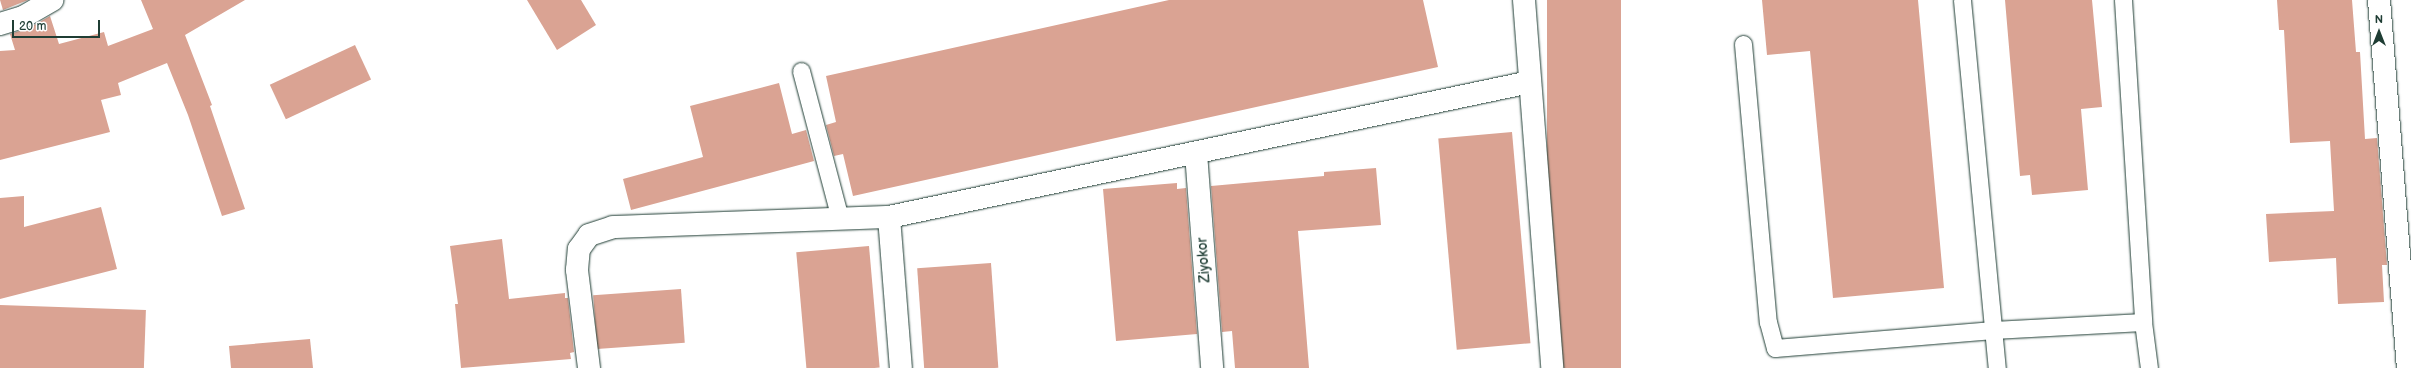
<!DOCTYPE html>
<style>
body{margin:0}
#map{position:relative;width:2411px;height:368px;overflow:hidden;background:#fff;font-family:"Balsamiq Sans",sans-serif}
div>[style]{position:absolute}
.building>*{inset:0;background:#daa393;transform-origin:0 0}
.roads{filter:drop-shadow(0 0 1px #1f3d34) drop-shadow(0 0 1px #1f3d34)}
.service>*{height:17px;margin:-8.5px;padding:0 8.5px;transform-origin:8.5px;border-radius:8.5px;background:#fff}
.minor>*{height:22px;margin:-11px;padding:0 11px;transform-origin:11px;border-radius:11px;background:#fff}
span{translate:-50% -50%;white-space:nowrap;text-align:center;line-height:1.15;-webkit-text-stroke:3px #fff;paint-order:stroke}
.street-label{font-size:14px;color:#1f3d34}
.north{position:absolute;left:2359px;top:12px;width:40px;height:40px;-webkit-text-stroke:3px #fff;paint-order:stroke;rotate:0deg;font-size:11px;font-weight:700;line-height:16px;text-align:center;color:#1f3d34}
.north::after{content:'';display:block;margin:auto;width:14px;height:18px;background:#1f3d34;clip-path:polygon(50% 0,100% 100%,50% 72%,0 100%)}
.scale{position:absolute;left:12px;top:20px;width:88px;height:18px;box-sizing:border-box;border:2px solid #1f3d34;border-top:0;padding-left:5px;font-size:12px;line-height:14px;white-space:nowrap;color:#1f3d34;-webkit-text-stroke:3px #fff;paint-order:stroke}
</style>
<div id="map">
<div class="building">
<div style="clip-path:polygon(0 0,28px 0,3px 10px)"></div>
<div style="clip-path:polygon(141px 0,245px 0,185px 35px,212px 105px,210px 106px,245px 209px,222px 216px,188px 115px,167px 63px,118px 83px,121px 95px,101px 100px,110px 132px,0 160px,0 51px,15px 50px,10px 34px,29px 28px,50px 16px,59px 44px,104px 32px,108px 46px,153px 29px)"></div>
<div style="clip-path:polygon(527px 0,581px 0,596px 25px,557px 50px)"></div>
<div style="clip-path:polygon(1169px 0,1423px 0,1438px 67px,853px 196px,843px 154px,834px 156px,826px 125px,836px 122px,826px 76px)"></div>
<div style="left:1547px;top:0;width:74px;height:369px"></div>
<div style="clip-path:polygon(1762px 0,1918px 0,1944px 288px,1833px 298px,1810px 51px,1767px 55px)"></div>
<div style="clip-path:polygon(2005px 0,2092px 0,2102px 107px,2081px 109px,2088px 190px,2032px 195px,2030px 175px,2020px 176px)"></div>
<div style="clip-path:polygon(2277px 0,2352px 0,2356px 52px,2360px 52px,2365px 139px,2377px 138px,2387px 265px,2382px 265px,2384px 302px,2338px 304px,2336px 258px,2269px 262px,2266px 214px,2334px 211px,2330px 141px,2290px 143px,2284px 30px,2279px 30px)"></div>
<div style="left:355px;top:45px;width:38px;height:94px;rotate:65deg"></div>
<div style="clip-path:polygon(779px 83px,792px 134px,806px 130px,814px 161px,631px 210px,623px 179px,703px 157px,690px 106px)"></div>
<div style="left:1512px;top:132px;width:212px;height:74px;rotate:85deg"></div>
<div style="clip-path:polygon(1376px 168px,1381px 225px,1298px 231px,1309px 368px,1235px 368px,1232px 331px,1222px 332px,1211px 186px,1324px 176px,1324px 172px)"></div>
<div style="clip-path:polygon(1177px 183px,1177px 189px,1186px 188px,1197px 334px,1116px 341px,1103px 189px)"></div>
<div style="clip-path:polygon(24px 196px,24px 227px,101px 207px,117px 269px,0 299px,0 198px)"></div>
<div style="clip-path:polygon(502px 239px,509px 299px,565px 293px,565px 298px,568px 298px,574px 352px,570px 353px,571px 359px,461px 368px,455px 304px,458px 304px,450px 246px)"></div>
<div style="left:869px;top:246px;width:122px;height:73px;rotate:85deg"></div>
<div style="left:991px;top:263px;width:105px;height:74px;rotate:86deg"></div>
<div style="left:681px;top:289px;width:54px;height:88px;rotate:86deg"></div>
<div style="left:0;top:305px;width:146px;height:63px;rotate:2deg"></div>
<div style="clip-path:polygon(310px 339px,313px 368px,231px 368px,229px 346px)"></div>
</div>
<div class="roads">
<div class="service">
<div style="left:1962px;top:0;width:370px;rotate:84.6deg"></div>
<div style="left:2123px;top:0;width:323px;rotate:86.4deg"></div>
<div style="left:2143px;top:322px;width:46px;rotate:82.6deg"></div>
<div style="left:1743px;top:44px;width:279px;rotate:84.9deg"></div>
<div style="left:1768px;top:322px;width:27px;rotate:75deg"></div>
<div style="left:1775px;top:348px;width:219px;rotate:-4.7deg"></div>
<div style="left:1993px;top:330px;width:150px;rotate:-3.1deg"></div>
<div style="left:801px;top:71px;width:153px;rotate:75.2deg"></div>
</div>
<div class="minor">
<div style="left:1524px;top:0;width:369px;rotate:85.6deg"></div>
<div style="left:2379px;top:0;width:369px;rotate:85.5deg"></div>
<div style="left:0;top:24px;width:24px;rotate:-17deg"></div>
<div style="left:23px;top:17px;width:34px;rotate:-30deg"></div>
<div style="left:1196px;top:153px;width:216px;rotate:85.7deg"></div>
<div style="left:889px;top:217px;width:151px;rotate:85.5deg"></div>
<div style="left:589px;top:368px;width:99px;rotate:-97deg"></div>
<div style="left:577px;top:270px;width:21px;rotate:-85deg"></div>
<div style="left:579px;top:249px;width:17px;rotate:-54deg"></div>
<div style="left:589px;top:235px;width:25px;rotate:-18deg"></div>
<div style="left:613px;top:227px;width:276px;rotate:-2.1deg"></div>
<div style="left:889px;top:217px;width:655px;rotate:-11.89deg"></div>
</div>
</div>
<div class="street-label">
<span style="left:1204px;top:260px;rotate:-94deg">Ziyokor</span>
</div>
<div class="north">N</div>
<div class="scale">20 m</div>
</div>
